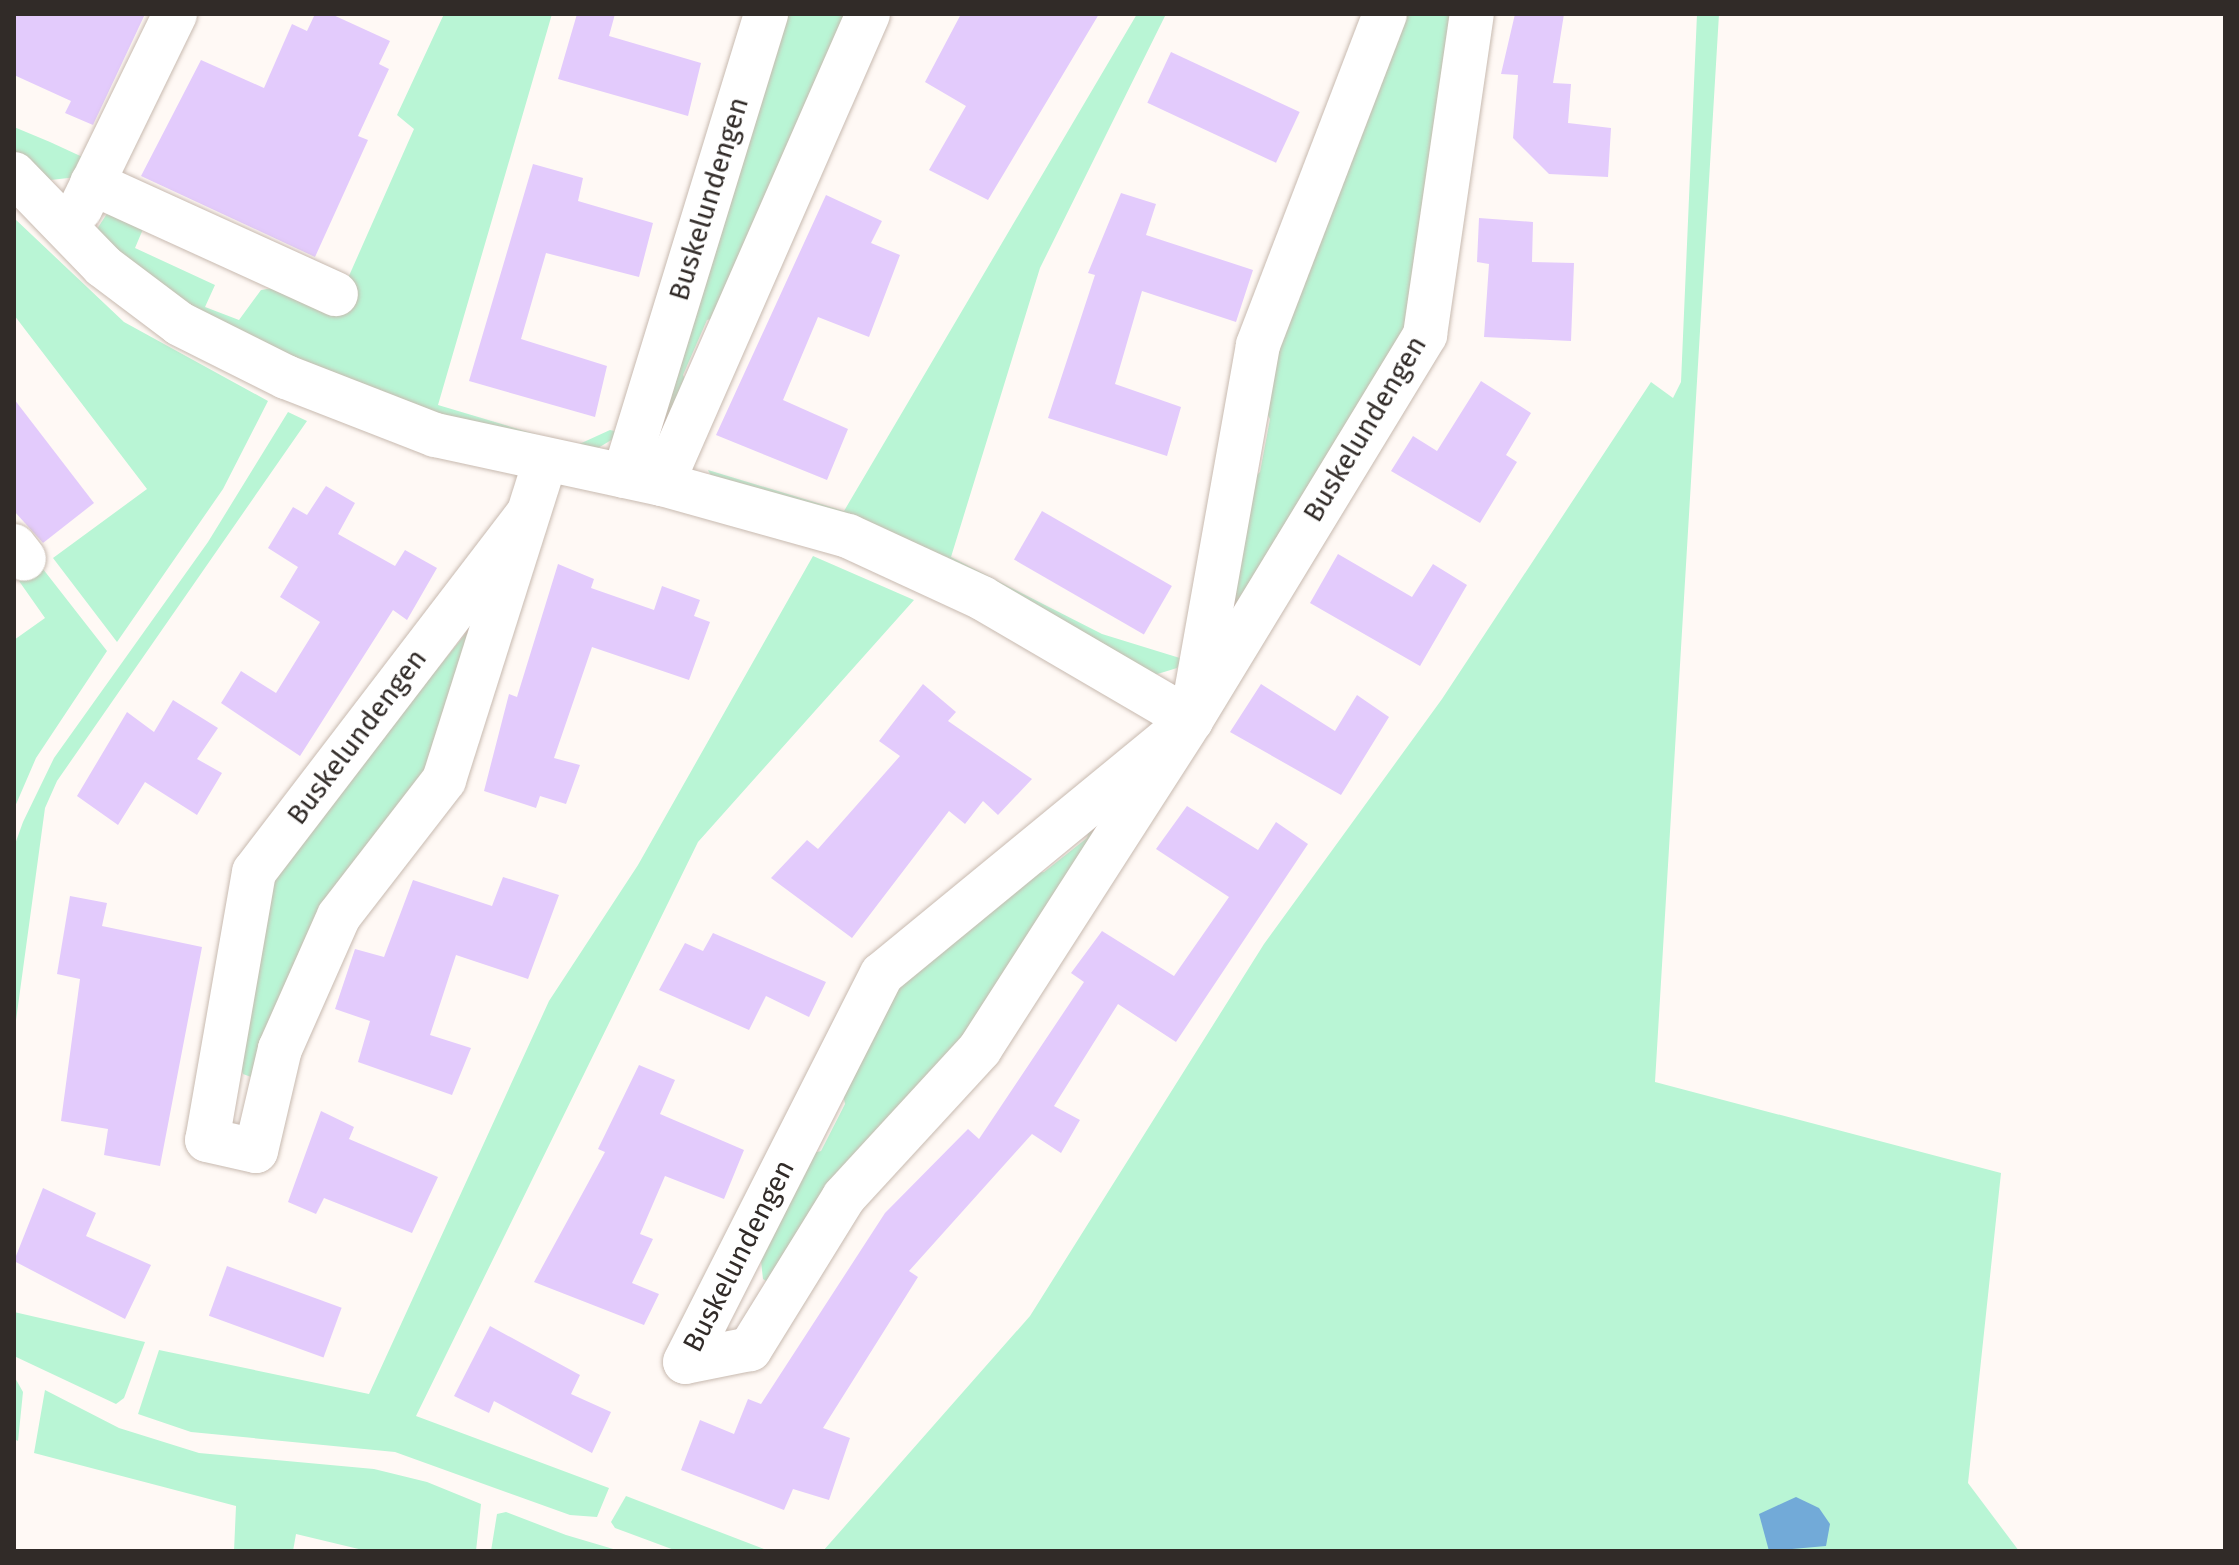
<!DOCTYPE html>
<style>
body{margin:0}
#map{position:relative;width:2239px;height:1565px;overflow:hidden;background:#fff9f5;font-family:"Fira Sans",sans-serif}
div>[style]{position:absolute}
.green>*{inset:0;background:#b9f5d5}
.water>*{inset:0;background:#72aad8}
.building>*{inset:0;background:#e3cbfc;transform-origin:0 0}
.roads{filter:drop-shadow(0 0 2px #c8bab0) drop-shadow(0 0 2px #c8bab0)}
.minor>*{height:44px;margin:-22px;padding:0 22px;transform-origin:22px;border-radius:22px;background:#fff}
span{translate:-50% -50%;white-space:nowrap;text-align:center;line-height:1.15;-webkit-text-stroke:7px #fff;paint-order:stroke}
.street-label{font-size:28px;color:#312b28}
.frame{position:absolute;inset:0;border:16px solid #312b28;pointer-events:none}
</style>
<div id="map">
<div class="green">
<div style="clip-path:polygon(444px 14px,552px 14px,438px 405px,575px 446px,610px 430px,623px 433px,583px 457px,335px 384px,138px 279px,97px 229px,110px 209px,146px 222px,135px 248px,215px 285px,205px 307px,239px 320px,261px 290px,279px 287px,333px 312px,414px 129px,397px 115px)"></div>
<div style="clip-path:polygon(780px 14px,858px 14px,724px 315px,707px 320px,683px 375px,691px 392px,664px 435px,654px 436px)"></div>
<div style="clip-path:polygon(1137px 14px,1166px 14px,1040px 268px,951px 557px,1102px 634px,1183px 659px,1177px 668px,1151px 676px,712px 478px,708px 470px,844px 511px)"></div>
<div style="clip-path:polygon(1396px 14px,1461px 14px,1419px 319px,1253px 605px,1231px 608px,1246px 485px,1260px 472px,1270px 419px,1261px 403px)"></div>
<div style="clip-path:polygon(1697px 14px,1719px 14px,1655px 1082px,2001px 1173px,1968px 1483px,2019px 1551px,823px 1551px,1030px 1316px,1264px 944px,1442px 699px,1651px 382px,1673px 398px,1681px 382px)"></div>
<div style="clip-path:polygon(14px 127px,50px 142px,89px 160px,77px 177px,42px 181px,14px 153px)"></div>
<div style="clip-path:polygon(14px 218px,124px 322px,268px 401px,223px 489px,117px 642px,53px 558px,147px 489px,14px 315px)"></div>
<div style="clip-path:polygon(288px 412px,307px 421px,57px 781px,45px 808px,14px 1035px,14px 847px,23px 822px,54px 758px,208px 542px)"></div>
<div style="clip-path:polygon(813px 556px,914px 600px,698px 842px,416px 1416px,609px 1488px,597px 1517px,570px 1515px,395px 1452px,191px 1432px,138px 1414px,159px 1350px,369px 1394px,549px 1001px,638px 865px)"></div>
<div style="clip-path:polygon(43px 569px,107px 651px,36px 758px,14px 809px,14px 640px,45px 618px,19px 581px)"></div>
<div style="clip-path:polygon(481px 599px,446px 751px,251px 1077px,243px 1074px,237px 1060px,264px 881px,472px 626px)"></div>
<div style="clip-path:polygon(1106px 815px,969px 1032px,775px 1287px,763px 1279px,761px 1261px,802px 1156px,821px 1151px,845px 1104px,841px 1084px,896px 984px,1029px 874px,1044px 872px,1087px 838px,1091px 824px)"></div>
<div style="clip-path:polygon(14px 1312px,145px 1342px,124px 1398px,116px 1404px,14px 1356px)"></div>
<div style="clip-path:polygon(14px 1376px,23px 1392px,18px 1441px,14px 1439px)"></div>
<div style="clip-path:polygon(45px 1390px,119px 1428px,199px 1453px,374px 1469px,427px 1482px,481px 1504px,476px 1551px,367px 1551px,296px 1534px,293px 1551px,234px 1551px,236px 1506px,34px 1453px)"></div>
<div style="clip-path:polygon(626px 1496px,769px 1551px,677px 1551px,615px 1528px,611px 1522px)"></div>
<div style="clip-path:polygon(506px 1512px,566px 1535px,620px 1551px,491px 1551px,497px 1514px)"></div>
</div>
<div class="water">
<div style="clip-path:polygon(1796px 1497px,1819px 1508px,1830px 1524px,1826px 1546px,1769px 1551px,1759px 1514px)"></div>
</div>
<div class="building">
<div style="clip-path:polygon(14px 14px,145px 14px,93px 125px,65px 113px,71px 101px,14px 75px)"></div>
<div style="clip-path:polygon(315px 14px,331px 14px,390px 41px,379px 64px,389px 69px,358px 136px,368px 140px,315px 257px,141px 176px,201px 60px,264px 88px,292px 24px,307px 31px)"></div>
<div style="clip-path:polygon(577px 14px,615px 14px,609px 36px,701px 63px,688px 116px,558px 79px)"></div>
<div style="clip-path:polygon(961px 14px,1099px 14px,988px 200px,929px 170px,966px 106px,925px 82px)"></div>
<div style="clip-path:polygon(1515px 14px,1564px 14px,1553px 83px,1571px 84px,1568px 123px,1611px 128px,1608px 177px,1549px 174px,1513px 138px,1518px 75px,1501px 74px)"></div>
<div style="left:1171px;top:52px;width:142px;height:56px;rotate:25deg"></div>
<div style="clip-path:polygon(533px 164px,583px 178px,578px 201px,653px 223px,639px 277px,546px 253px,521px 339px,607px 366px,595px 417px,469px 381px)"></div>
<div style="clip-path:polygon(1121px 193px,1156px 204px,1146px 235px,1253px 270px,1236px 322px,1142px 291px,1115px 384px,1181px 407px,1167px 456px,1048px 418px,1095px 275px,1088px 273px)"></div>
<div style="clip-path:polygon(826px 195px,882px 221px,871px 243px,900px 255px,869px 337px,818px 317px,783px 400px,848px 429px,827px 480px,716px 435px)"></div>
<div style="clip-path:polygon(1479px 218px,1533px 222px,1532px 262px,1574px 263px,1571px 341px,1484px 337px,1489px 264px,1477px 262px)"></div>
<div style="clip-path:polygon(1481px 381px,1531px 413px,1506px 455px,1517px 462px,1480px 523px,1391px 471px,1413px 436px,1437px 451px)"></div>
<div style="clip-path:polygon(14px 399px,94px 503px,43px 543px,14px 511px)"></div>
<div style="clip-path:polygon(326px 486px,355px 503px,338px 534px,395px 566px,405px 550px,437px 568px,407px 620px,393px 610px,300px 756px,221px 703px,241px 671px,276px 693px,320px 622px,280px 597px,298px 567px,268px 548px,293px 507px,307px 515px)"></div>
<div style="left:1042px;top:511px;width:150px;height:56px;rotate:30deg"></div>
<div style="clip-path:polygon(1338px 554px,1412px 597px,1433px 564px,1467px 585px,1420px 666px,1310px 603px)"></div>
<div style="clip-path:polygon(558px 564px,594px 579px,591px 588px,654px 610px,662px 586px,700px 600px,694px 616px,710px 622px,689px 680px,592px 647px,554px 758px,580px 765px,566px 804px,540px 796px,536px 808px,484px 791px,509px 694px,517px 697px)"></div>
<div style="clip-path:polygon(923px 684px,956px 712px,948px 721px,1032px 779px,998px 815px,983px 801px,965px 824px,949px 811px,852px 938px,771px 878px,807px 840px,818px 849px,900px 756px,879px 741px)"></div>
<div style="clip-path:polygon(1261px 684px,1335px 731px,1357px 695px,1389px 717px,1341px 795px,1230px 732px)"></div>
<div style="clip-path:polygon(173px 700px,218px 728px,197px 759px,222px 773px,197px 815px,145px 782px,118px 825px,77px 796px,127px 712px,154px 732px)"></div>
<div style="clip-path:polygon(1187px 806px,1258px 850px,1276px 822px,1308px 844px,1176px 1042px,1118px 1004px,1054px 1106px,1080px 1120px,1061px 1153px,1032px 1134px,909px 1271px,918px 1277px,823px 1428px,850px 1438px,829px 1500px,793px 1489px,784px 1510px,681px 1470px,700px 1420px,734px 1434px,748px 1399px,761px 1404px,885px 1213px,968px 1129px,979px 1139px,1084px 982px,1071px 973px,1102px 931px,1174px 976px,1229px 897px,1156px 849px)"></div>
<div style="clip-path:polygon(503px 877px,559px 895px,528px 979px,456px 955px,430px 1035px,471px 1048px,452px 1095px,358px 1062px,370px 1021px,335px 1009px,355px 949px,384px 957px,413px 880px,492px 906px)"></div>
<div style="clip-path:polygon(70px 896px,107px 903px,102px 926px,202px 947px,160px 1166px,104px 1155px,108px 1129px,61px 1121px,80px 979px,57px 974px)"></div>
<div style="clip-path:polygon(713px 933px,826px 982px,809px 1017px,766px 996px,749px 1030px,659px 990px,685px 943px,703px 951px)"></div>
<div style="clip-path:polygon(639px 1065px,675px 1080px,660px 1114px,744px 1150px,724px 1199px,665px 1176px,640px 1234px,653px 1239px,632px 1283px,659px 1294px,644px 1325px,534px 1282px,605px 1152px,598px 1149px)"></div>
<div style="clip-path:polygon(321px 1111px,354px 1127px,349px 1139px,438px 1177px,412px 1233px,324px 1198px,316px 1214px,288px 1202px)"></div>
<div style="clip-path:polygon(43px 1188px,96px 1213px,86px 1236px,151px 1265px,125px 1319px,14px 1261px)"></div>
<div style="left:227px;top:1266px;width:122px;height:53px;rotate:20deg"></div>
<div style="clip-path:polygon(490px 1326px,580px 1375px,571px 1394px,611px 1412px,592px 1453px,494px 1401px,489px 1413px,454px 1396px)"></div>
</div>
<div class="roads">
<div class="minor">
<div style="left:1385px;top:14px;width:355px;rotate:111deg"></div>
<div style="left:1258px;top:345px;width:381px;rotate:100.1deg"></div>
<div style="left:1191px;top:720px;width:451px;rotate:-58.7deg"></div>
<div style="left:1425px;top:335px;width:324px;rotate:-81.7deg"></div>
<div style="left:14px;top:174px;width:128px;rotate:45.9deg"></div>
<div style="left:103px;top:266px;width:96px;rotate:37deg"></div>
<div style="left:180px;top:324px;width:119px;rotate:26.6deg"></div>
<div style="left:286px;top:377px;width:160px;rotate:21.3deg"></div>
<div style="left:435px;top:435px;width:232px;rotate:12.2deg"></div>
<div style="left:662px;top:484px;width:193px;rotate:15.6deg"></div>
<div style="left:848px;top:536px;width:148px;rotate:24.8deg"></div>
<div style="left:982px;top:598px;width:242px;rotate:30.3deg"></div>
<div style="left:92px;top:183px;width:268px;rotate:24.5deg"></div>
<div style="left:80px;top:209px;width:217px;rotate:-64deg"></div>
<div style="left:624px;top:476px;width:483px;rotate:-72.9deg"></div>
<div style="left:662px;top:484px;width:513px;rotate:-66.33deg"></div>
<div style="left:527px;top:515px;width:449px;rotate:127.4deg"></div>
<div style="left:254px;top:872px;width:272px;rotate:99.9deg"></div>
<div style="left:207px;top:1140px;width:50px;rotate:12.7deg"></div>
<div style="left:256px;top:1151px;width:105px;rotate:-76.8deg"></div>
<div style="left:280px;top:1049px;width:145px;rotate:-66.1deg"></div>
<div style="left:339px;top:916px;width:172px;rotate:-52.3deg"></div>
<div style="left:444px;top:780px;width:334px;rotate:-72.4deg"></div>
<div style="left:14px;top:546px;width:16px;rotate:52deg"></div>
<div style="left:1191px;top:720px;width:391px;rotate:122.7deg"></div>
<div style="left:980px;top:1049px;width:201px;rotate:132.6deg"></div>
<div style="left:844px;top:1197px;width:179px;rotate:121.7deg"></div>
<div style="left:750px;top:1349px;width:66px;rotate:168.7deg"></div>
<div style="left:685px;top:1362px;width:435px;rotate:-63.1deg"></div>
<div style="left:882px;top:974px;width:400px;rotate:-39.4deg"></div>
</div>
</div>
<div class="street-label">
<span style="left:709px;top:199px;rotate:-73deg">Buskelundengen</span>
<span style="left:1365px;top:429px;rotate:-59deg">Buskelundengen</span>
<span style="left:357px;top:737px;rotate:-53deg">Buskelundengen</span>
<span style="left:739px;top:1256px;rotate:-63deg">Buskelundengen</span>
</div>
<div class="frame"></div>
</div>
